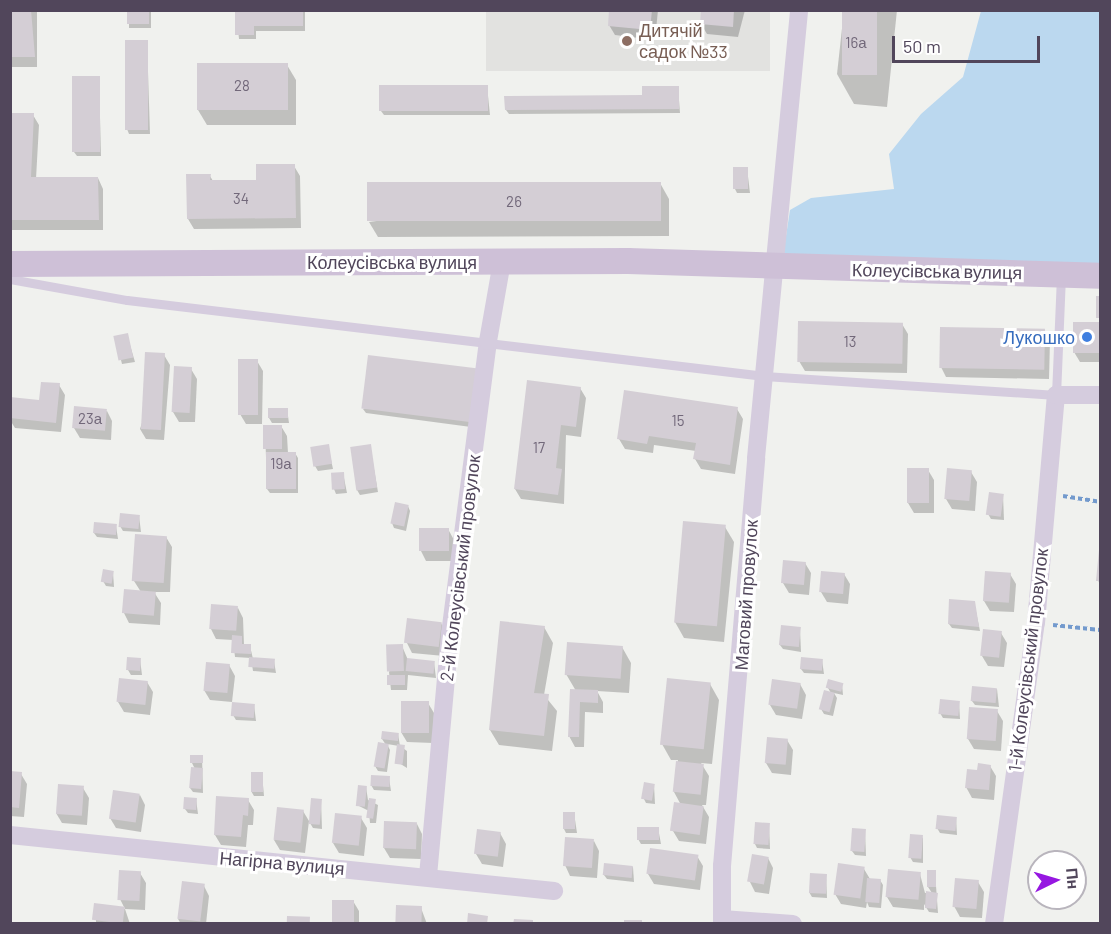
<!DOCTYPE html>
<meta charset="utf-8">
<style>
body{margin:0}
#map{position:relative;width:1111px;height:934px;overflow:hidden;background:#f0f1ee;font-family:Barlow,sans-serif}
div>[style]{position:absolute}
.education>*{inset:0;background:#e2e2e0;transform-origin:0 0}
.green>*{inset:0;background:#bbd8ef}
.shadow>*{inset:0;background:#0003;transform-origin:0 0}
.building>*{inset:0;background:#d4ced5;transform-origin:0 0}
.path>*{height:4px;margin-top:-2px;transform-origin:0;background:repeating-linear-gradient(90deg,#739acd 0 4.5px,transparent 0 7.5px)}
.lane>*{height:9px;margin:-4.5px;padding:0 4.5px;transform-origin:4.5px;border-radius:4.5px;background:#d5ccde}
.street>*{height:18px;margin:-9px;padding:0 9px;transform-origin:9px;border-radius:9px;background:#d5ccde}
.secondary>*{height:26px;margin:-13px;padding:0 13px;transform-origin:13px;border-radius:13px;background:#cec0d7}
.dots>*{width:16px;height:16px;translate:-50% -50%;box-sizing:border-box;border:3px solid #fff;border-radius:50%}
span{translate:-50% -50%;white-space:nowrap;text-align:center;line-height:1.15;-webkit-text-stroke:6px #fff;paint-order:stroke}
.number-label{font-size:15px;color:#72687a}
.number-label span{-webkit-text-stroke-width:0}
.education-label{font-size:18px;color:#785e54}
.left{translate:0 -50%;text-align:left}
.street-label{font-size:18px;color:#51465b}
.shop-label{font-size:18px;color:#366cbe}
.right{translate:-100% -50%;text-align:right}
.frame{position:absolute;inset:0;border:12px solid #51465b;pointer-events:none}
.north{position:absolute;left:1027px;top:850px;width:60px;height:60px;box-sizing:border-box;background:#fff;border:2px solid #b9b5bd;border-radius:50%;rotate:85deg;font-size:16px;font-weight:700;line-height:24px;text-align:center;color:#51465b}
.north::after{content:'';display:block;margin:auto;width:21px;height:27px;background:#9617e1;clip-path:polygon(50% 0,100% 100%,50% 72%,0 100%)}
.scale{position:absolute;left:892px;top:36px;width:148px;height:27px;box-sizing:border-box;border:3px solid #51465b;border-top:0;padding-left:8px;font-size:18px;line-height:21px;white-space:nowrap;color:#51465b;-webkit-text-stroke:4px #fff;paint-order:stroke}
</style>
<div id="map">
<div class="education">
<div style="left:486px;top:11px;width:284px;height:60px"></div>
</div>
<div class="green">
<div style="clip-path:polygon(981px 11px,1100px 11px,1100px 269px,782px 262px,790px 210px,811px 198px,894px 189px,889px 154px,921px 114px,963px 77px)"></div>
</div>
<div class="shadow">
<div style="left:10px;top:10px;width:27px;height:57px"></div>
<div style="left:129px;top:10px;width:22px;height:18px"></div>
<div style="clip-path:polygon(236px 10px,305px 10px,305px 31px,256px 31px,256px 39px,239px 39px)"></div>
<div style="clip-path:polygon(611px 10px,658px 10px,655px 40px,615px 35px,609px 25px)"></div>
<div style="clip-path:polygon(702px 10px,745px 10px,738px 37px,707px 34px,701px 24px)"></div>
<div style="clip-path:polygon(844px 10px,897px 10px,887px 107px,854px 104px,837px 74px)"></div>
<div style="clip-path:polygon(147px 41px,150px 134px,129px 134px,127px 129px)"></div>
<div style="clip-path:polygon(287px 65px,296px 80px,296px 125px,207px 125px,198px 110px)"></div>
<div style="clip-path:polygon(99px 78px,101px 156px,77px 156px,74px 152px)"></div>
<div style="clip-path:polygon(487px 86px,490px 115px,384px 115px,381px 111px)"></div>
<div style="clip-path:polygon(678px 87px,680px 113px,509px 114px,506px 110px,643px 96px)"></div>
<div style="clip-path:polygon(10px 115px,33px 115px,39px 125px,36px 179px,98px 178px,103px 189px,103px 230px,10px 230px)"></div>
<div style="clip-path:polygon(294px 166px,300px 176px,301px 228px,194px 229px,188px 219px,210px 176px,213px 181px,257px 181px)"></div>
<div style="clip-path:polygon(747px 168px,750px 193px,737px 193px,735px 189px)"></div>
<div style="clip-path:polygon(660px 183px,669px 199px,669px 236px,378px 237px,369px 222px)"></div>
<div style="clip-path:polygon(1074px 323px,1100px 323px,1100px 362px,1080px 362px,1074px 352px)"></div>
<div style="clip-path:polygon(902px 324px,908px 334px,907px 373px,805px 371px,799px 361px)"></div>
<div style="clip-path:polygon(1044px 330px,1050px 340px,1049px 379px,946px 377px,941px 367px)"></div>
<div style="clip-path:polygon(127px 335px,135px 362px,122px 364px,115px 337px)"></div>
<div style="clip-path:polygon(164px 355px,170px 365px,164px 440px,146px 439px,140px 429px)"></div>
<div style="clip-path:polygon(257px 361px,263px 371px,262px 424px,246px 424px,240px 414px)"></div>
<div style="clip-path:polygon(191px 369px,197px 379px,195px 422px,179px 422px,173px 412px)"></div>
<div style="clip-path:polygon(475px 371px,471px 427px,366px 413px,363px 409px)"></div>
<div style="clip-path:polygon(59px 385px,65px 395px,61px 432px,15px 428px,10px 420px,11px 399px,41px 402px)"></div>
<div style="clip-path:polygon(580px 388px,586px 398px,581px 437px,566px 435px,564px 504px,521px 499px,515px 489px)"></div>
<div style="clip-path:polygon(287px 409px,289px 423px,272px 423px,269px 418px)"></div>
<div style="clip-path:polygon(737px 409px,743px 419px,735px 474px,701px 469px,695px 459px,696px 451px,654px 445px,653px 453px,625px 449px,619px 439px)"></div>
<div style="clip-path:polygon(107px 411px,112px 421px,111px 440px,80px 438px,74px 428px)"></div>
<div style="clip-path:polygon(281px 426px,287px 436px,288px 453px,295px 453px,298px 458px,298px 493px,270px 493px,267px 489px,265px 427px)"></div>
<div style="clip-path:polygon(328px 446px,333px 469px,318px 471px,315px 466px)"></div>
<div style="clip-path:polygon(370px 446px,378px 492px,360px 495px,357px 490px)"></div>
<div style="clip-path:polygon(928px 470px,934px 480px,934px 513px,914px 513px,908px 503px)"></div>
<div style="clip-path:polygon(971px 472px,977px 482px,975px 511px,952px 509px,946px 499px)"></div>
<div style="clip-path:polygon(343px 473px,347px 493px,336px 494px,334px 489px)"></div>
<div style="clip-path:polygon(1003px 495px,1004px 520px,991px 519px,988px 514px)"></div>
<div style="clip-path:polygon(408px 506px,410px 511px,406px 531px,394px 528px,392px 523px)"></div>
<div style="clip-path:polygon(139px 516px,141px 532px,123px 531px,120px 526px)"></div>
<div style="clip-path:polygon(116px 526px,118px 539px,97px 537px,94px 533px)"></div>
<div style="clip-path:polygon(725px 527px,734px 542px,724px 642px,684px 638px,675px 622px)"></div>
<div style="clip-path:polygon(448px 529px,454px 540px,454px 561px,426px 561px,421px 551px)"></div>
<div style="clip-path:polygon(166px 537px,172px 547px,170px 592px,154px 592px,161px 603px,160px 625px,129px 623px,124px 613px,141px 592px,134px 581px)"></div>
<div style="clip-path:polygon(1100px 549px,1100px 585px,1098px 580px)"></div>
<div style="clip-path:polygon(805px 563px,811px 573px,809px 595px,789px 593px,783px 583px)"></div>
<div style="clip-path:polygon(113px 572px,114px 587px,106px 586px,103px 581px)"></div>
<div style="clip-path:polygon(844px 574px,850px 584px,848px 604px,827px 602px,821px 592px)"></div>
<div style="clip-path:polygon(1010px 574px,1016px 584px,1014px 612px,990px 611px,984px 601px)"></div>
<div style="clip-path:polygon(974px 602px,980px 631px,952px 628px,949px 624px)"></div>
<div style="clip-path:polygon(238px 608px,243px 618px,244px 645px,250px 646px,253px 659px,274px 661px,276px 673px,253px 671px,251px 658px,235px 657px,233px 640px,216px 639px,211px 629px)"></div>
<div style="clip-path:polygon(441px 623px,446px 633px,444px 656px,412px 653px,407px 643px)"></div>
<div style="clip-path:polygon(544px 627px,553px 643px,544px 695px,557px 711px,552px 751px,499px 745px,490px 730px)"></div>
<div style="clip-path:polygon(800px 629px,801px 652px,783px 649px,780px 645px)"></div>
<div style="clip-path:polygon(1001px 633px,1007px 643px,1004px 667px,988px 666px,982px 656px)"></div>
<div style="clip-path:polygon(402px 646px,408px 660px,434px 662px,436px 678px,408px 675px,407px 690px,391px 690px,389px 672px)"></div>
<div style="clip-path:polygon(622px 647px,631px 663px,629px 693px,597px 691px,603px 702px,603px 713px,585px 712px,584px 747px,575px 747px,569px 736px,576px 691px,566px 674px)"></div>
<div style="clip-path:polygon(140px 659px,142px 675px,131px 675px,128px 670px)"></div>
<div style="clip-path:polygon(822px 660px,824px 674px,804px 673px,801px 669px)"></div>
<div style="clip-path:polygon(229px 665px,235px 676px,232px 702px,210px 700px,204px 690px)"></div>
<div style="clip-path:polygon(147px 682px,153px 692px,150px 715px,124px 712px,118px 702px)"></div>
<div style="clip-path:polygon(710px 684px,719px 700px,712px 764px,701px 763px,709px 776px,706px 805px,702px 805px,709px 817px,706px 844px,679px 841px,673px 831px,681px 805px,674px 792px,678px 760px,671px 760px,662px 744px)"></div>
<div style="clip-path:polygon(800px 684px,806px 695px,802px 719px,776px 715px,770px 705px)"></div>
<div style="clip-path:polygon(842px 684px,843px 695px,834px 693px,837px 698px,833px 716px,824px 714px,821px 709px,831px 693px,828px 688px)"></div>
<div style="clip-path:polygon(997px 689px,999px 707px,975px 705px,972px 701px)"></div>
<div style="clip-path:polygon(959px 702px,960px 719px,943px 718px,940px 713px)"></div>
<div style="clip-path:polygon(428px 703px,434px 713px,433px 743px,407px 742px,401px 732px)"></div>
<div style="clip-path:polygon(254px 705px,256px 721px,236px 720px,233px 715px)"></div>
<div style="clip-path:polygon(997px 711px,1003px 721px,1001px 751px,974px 749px,968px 739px)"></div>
<div style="clip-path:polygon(398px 734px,400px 746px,407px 751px,407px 768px,399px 763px,399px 746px,387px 744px,390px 750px,387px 772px,378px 771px,375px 766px,386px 745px,382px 739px)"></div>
<div style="clip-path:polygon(787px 740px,793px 750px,791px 775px,772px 773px,766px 763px)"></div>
<div style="clip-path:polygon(202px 756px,203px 793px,193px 792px,190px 788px,195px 769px,192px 763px)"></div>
<div style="clip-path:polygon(990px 766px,996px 776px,994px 800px,972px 798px,966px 787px,979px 772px)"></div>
<div style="clip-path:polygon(10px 772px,21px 774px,27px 784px,24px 817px,10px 816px)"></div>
<div style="clip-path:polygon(262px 774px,264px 796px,254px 796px,251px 791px)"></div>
<div style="clip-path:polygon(389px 778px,391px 791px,374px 790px,371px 785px)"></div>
<div style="clip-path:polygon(654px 785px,655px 804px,646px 803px,644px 799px)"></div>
<div style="clip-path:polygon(366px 787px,368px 800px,378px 805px,376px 823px,370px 823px,369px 811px,359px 806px)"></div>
<div style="clip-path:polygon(83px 788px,89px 798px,87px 825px,62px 823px,56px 813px)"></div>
<div style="clip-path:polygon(140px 795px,145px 805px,141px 832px,116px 828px,110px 818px)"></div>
<div style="clip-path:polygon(196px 799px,198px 814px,188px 813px,185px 809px)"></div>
<div style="clip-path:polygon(248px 800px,254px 810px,253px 825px,248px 825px,246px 847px,221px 845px,215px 835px)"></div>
<div style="clip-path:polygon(321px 800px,322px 829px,313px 828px,310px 823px)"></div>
<div style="clip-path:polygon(303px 811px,309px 821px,305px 853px,280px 850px,274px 840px)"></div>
<div style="clip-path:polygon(574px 813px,577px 833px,566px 833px,564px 829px)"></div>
<div style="clip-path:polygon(361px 818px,367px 828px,364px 856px,339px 853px,333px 843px)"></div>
<div style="clip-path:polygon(956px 818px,957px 835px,940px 833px,937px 828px)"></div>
<div style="clip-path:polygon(417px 824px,422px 834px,421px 859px,390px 858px,384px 848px)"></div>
<div style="clip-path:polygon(769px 825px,770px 849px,757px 848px,755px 844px)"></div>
<div style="clip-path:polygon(658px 828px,661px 844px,641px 844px,638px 839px)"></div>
<div style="clip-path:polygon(865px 831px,866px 856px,855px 855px,852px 851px)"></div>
<div style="clip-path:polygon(500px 833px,506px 844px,503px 867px,482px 864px,476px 854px)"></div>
<div style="clip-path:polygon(923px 837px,923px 863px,913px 862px,910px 857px)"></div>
<div style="clip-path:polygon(594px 841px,599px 851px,597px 878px,570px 876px,565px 865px)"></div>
<div style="clip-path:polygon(697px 856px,703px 866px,700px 890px,654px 884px,648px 874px)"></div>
<div style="clip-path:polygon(768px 858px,773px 868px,769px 894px,755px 892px,750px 882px)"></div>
<div style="clip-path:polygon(633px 867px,634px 882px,607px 879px,604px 875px)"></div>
<div style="clip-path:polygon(864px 869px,870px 879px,880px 880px,883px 885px,881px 908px,869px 907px,867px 902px,866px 908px,841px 904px,835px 894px)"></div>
<div style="clip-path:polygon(935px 872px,938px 913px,929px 912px,924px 904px,924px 910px,893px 907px,887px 897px,920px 874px,925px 893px,932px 893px,928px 887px)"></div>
<div style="clip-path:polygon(140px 873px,146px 883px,145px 910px,125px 909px,130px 924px,96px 924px,96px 905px,125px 909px,120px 899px)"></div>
<div style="clip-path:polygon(826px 876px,827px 898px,812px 897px,809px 892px)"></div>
<div style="clip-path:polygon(978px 882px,984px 892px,982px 918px,960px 917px,954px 906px)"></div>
<div style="clip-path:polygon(204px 886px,209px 896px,206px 924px,181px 924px,178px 919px)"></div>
<div style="clip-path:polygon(353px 901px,359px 911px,359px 924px,333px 924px)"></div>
<div style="clip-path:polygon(421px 908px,427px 924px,397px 924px)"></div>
</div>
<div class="building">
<div style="clip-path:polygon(10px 10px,31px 10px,35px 57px,10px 57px)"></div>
<div style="left:127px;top:10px;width:22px;height:14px"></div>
<div style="clip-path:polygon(235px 10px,303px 10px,303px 26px,254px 26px,254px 35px,235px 35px)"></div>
<div style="clip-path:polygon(609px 10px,652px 10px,650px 30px,608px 26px)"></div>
<div style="clip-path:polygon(701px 10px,734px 10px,733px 27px,700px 24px)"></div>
<div style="left:842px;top:10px;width:35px;height:65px"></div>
<div style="left:125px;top:40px;width:23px;height:90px"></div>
<div style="left:197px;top:63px;width:91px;height:47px"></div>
<div style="left:100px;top:76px;width:76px;height:28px;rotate:90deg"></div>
<div style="left:379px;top:85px;width:109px;height:26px"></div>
<div style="clip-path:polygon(642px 86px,679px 86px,679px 109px,505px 110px,504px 96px,642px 95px)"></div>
<div style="clip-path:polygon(10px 113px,34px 113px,31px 177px,98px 177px,99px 220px,10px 220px)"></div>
<div style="clip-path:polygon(256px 164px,295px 164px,296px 218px,187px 219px,186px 174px,211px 174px,210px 180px,256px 180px)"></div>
<div style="left:733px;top:167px;width:15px;height:22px"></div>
<div style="left:661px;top:182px;width:39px;height:294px;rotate:90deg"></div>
<div style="left:1096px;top:296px;width:4px;height:22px"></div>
<div style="left:798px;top:321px;width:105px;height:41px;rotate:1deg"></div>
<div style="left:1073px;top:322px;width:27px;height:31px"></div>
<div style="left:940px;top:327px;width:105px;height:41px;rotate:1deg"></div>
<div style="left:128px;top:333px;width:25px;height:15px;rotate:78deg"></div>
<div style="left:145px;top:352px;width:20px;height:77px;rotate:3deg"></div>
<div style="left:368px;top:355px;width:109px;height:54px;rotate:7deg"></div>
<div style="left:238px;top:359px;width:20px;height:56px"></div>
<div style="left:174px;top:366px;width:18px;height:46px;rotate:3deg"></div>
<div style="clip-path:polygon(527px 380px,581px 387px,576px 427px,561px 425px,556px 468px,562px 469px,558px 495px,514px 489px)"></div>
<div style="clip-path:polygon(41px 382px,60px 383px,56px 423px,10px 418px,10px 397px,39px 400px)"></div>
<div style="clip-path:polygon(624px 390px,738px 407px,730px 465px,693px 459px,696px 443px,649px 436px,647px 444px,617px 439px)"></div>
<div style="left:74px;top:406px;width:33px;height:22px;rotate:5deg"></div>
<div style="left:268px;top:408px;width:20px;height:10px"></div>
<div style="left:263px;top:425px;width:19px;height:24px"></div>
<div style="left:329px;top:444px;width:20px;height:19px;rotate:81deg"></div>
<div style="left:371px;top:444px;width:44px;height:21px;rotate:82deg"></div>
<div style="left:266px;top:452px;width:30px;height:37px"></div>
<div style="left:907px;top:468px;width:22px;height:35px"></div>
<div style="left:947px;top:468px;width:25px;height:31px;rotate:5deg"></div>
<div style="left:344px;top:472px;width:17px;height:13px;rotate:87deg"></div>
<div style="left:989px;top:492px;width:15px;height:23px;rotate:8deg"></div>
<div style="left:395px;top:502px;width:14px;height:22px;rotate:12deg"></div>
<div style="left:120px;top:513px;width:20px;height:14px;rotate:6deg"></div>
<div style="left:683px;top:521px;width:43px;height:102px;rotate:5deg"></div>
<div style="left:94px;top:522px;width:23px;height:11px;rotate:5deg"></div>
<div style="left:419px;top:528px;width:30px;height:23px"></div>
<div style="left:135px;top:534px;width:32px;height:47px;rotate:4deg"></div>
<div style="clip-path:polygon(1099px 550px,1100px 550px,1100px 581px,1096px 581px)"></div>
<div style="left:783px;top:560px;width:23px;height:23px;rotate:5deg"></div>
<div style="left:103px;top:569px;width:11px;height:13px;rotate:10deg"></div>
<div style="left:821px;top:571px;width:24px;height:21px;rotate:5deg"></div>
<div style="left:985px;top:571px;width:26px;height:30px;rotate:4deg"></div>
<div style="left:124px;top:589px;width:32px;height:24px;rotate:5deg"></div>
<div style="clip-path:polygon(949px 599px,975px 601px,979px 627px,948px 624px)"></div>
<div style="left:211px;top:604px;width:27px;height:25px;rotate:4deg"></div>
<div style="left:407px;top:618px;width:35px;height:25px;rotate:7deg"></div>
<div style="clip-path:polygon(500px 621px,545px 626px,534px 693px,549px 694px,544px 736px,489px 730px)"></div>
<div style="left:781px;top:625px;width:20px;height:20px;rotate:6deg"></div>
<div style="left:983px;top:629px;width:19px;height:27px;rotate:6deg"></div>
<div style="clip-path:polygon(232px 635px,242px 636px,242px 644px,251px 644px,251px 654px,231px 653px)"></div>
<div style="left:567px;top:642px;width:56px;height:33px;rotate:4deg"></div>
<div style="left:403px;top:644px;width:27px;height:17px;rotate:88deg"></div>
<div style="left:127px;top:657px;width:14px;height:13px;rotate:4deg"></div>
<div style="left:249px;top:657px;width:26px;height:10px;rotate:4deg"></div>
<div style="left:801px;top:657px;width:22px;height:12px;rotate:5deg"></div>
<div style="left:407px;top:658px;width:28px;height:13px;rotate:6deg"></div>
<div style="left:206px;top:662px;width:24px;height:29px;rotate:5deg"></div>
<div style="left:405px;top:675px;width:10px;height:18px;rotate:90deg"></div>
<div style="left:119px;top:678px;width:29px;height:24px;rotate:6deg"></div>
<div style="left:667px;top:678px;width:44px;height:67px;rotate:6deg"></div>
<div style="left:772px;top:679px;width:29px;height:26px;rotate:8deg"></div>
<div style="left:828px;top:679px;width:16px;height:9px;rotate:15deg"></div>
<div style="left:972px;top:686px;width:25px;height:15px;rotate:5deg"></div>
<div style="clip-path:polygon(570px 689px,598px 690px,598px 703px,580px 702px,579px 737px,568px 737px)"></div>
<div style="left:824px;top:690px;width:11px;height:20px;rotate:15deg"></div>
<div style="left:940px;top:699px;width:20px;height:15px;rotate:6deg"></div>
<div style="left:401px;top:701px;width:28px;height:32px"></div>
<div style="left:232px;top:702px;width:23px;height:14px;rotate:5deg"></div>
<div style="left:969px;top:707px;width:29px;height:32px;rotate:4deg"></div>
<div style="left:382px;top:731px;width:17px;height:8px;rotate:7deg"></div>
<div style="left:767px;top:737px;width:21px;height:26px;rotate:5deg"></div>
<div style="left:378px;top:742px;width:11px;height:25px;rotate:10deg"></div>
<div style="left:397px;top:744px;width:8px;height:20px;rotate:7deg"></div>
<div style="left:203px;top:755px;width:8px;height:13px;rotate:90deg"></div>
<div style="left:676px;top:761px;width:28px;height:31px;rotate:6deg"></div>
<div style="clip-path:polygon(978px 763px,991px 765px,989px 790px,965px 788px,967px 769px,977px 770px)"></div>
<div style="left:191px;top:767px;width:12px;height:21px;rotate:5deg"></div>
<div style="clip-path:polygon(10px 771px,22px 772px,19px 808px,10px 807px)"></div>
<div style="left:251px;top:772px;width:12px;height:20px"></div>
<div style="left:371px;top:775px;width:19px;height:11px;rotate:3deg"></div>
<div style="left:644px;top:782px;width:11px;height:17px;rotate:10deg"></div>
<div style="left:58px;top:784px;width:26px;height:30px;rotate:4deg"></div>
<div style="left:358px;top:785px;width:9px;height:21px;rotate:6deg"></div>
<div style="left:113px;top:790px;width:27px;height:29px;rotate:8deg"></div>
<div style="clip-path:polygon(216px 796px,249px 798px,248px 816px,243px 815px,241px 837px,214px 835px)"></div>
<div style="left:184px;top:797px;width:13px;height:12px;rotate:4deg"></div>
<div style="left:311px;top:798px;width:11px;height:26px;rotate:5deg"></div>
<div style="left:369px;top:798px;width:7px;height:20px;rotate:8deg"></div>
<div style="left:674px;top:802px;width:30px;height:29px;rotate:8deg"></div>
<div style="left:277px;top:807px;width:27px;height:33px;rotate:6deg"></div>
<div style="left:563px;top:812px;width:12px;height:17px"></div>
<div style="left:335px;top:813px;width:27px;height:30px;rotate:6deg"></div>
<div style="left:937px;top:815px;width:20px;height:14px;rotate:6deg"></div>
<div style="left:384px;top:821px;width:33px;height:27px;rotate:2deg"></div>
<div style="left:755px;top:822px;width:15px;height:22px;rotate:4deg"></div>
<div style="left:637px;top:827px;width:22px;height:13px"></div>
<div style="left:852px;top:828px;width:14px;height:23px;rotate:4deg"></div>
<div style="left:477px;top:829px;width:24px;height:25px;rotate:7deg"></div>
<div style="left:910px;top:834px;width:13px;height:24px;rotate:4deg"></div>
<div style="left:565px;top:837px;width:29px;height:29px;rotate:4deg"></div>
<div style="left:650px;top:848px;width:49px;height:26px;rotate:8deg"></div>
<div style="left:752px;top:854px;width:17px;height:28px;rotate:10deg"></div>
<div style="left:604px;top:863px;width:29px;height:12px;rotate:6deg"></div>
<div style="left:838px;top:863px;width:27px;height:32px;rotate:8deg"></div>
<div style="left:888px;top:869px;width:33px;height:28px;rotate:5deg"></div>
<div style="left:119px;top:870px;width:22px;height:30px;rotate:3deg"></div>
<div style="left:927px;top:870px;width:9px;height:17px"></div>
<div style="left:810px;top:873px;width:17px;height:20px;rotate:3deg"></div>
<div style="left:867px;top:878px;width:14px;height:24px;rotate:4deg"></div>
<div style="left:955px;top:878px;width:24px;height:29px;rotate:5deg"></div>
<div style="left:182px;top:881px;width:23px;height:38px;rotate:7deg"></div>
<div style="clip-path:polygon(926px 891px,938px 893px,936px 909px,925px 908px)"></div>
<div style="left:332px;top:900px;width:22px;height:24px"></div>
<div style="left:94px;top:903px;width:31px;height:17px;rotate:7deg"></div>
<div style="left:396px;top:905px;width:26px;height:19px;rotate:2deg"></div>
<div style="clip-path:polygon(468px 913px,488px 916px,487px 924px,467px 924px)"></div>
<div style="left:287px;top:916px;width:23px;height:8px;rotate:2deg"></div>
<div style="clip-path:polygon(514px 919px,533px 920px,533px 924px,513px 924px)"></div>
<div style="left:624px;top:920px;width:18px;height:4px"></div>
</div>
<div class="path">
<div style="left:1063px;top:496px;width:37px;rotate:9deg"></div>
<div style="left:1053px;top:625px;width:47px;rotate:6.1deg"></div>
</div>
<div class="lane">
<div style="left:10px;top:279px;width:119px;rotate:10.2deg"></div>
<div style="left:127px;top:300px;width:642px;rotate:6.8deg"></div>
<div style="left:764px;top:376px;width:293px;rotate:3.7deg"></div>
<div style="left:1056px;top:395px;width:118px;rotate:-87.6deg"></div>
</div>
<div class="street">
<div style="left:10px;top:835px;width:547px;rotate:5.88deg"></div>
<div style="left:428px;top:876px;width:243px;rotate:-84.8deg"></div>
<div style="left:450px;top:634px;width:295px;rotate:-82.6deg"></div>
<div style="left:488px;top:341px;width:80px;rotate:-80deg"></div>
<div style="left:722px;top:919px;width:71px;rotate:4deg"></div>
<div style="left:722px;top:924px;width:58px;rotate:-90deg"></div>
<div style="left:722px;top:866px;width:409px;rotate:-85.2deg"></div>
<div style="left:756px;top:458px;width:450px;rotate:-84.5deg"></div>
<div style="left:994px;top:924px;width:304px;rotate:-82.1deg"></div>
<div style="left:1036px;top:623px;width:229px;rotate:-85deg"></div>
<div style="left:1056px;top:395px;width:44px"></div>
</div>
<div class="secondary">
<div style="left:10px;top:264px;width:618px;rotate:-0.28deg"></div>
<div style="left:628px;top:261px;width:472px;rotate:1.8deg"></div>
</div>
<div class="dots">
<div style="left:627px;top:41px;background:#8d6e63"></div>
<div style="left:1087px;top:337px;background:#3f7fe0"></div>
</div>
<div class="number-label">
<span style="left:856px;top:43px">16а</span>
<span style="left:242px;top:86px">28</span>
<span style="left:241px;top:199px">34</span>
<span style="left:514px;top:202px">26</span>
<span style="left:850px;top:342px">13</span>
<span style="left:90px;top:419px">23а</span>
<span style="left:678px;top:421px">15</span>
<span style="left:539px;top:448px">17</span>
<span style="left:281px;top:464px">19а</span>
</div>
<div class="education-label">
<span class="left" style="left:639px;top:41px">Дитячій<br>садок №33</span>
</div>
<div class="street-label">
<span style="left:392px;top:262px">Колеусівська вулиця</span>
<span style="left:937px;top:271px;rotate:1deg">Колеусівська вулиця</span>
<span style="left:460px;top:568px;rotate:-83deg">2-й Колеусівський провулок</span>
<span style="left:746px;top:595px;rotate:-86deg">Маговий провулок</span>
<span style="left:1028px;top:660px;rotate:-83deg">1-й Колеусівський провулок</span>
<span style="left:282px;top:863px;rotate:5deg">Нагірна вулиця</span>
</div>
<div class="shop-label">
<span class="right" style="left:1075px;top:337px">Лукошко</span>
</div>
<div class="frame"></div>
<div class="north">Пн</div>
<div class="scale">50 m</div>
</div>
